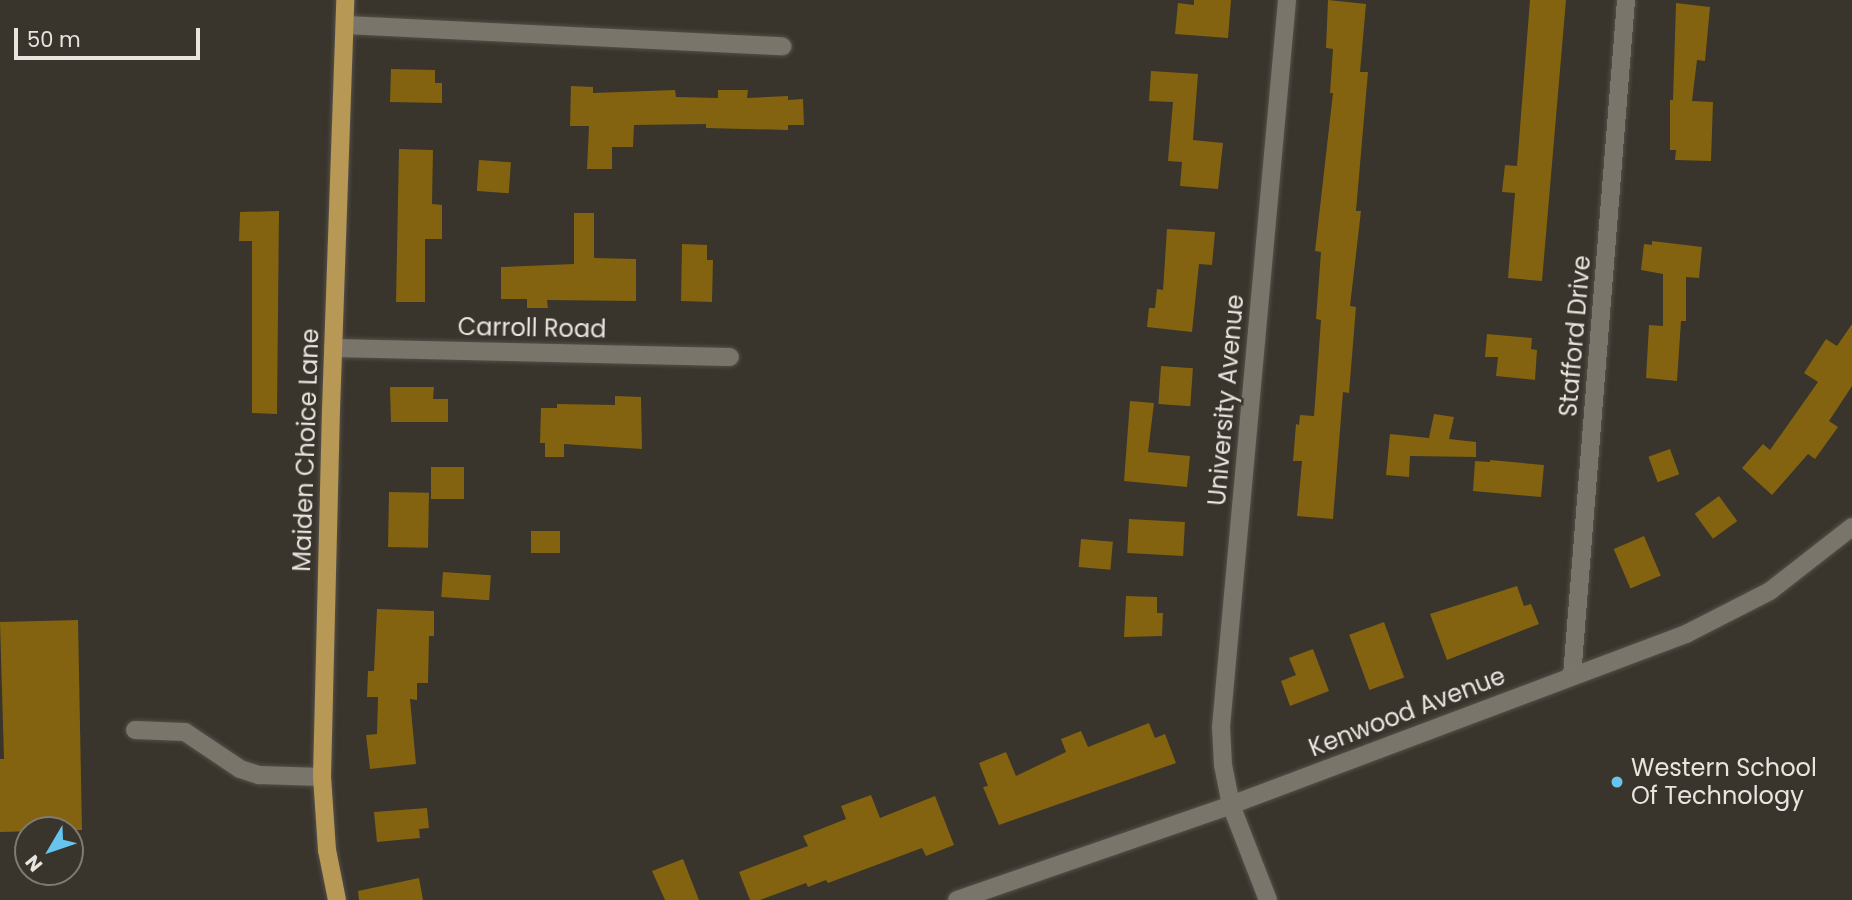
<!DOCTYPE html>
<style>
body{margin:0}
#map{position:relative;width:1852px;height:900px;overflow:hidden;background:#39342c;font-family:Poppins,sans-serif}
div>[style]{position:absolute}
.building>*{inset:0;background:#836310;transform-origin:0 0}
.roads{filter:drop-shadow(0 0 2px #545049) drop-shadow(0 0 2px #545049)}
.minor>*{height:18px;margin:-9px;padding:0 9px;transform-origin:9px;border-radius:9px;background:#7a756b}
.major>*{height:18px;margin:-9px;padding:0 9px;transform-origin:9px;border-radius:9px;background:#b79855}
.dots>*{width:19px;height:19px;translate:-50% -50%;box-sizing:border-box;border:4px solid #39342c;border-radius:50%}
span{translate:-50% -50%;white-space:nowrap;text-align:center;line-height:1.15;-webkit-text-stroke:5px #39342c;paint-order:stroke}
.street-label{font-size:24px;color:#e8e5e0}
.poi-label{font-size:24px;color:#e8e5e0}
.left{translate:0 -50%;text-align:left}
.north{position:absolute;left:14px;top:816px;width:70px;height:70px;box-sizing:border-box;background:#39342c;border:2px solid #7f7b74;border-radius:50%;rotate:231deg;font-size:19px;font-weight:700;line-height:28px;text-align:center;color:#e8e5e0}
.north::after{content:'';display:block;margin:auto;width:24px;height:32px;background:#66c4ef;clip-path:polygon(50% 0,100% 100%,50% 72%,0 100%)}
.scale{position:absolute;left:14px;top:28px;width:186px;height:32px;box-sizing:border-box;border:4px solid #e8e5e0;border-top:0;padding-left:9px;font-size:21px;line-height:24px;white-space:nowrap;color:#e8e5e0;-webkit-text-stroke:5px #39342c;paint-order:stroke}
</style>
<div id="map">
<div class="building">
<div style="clip-path:polygon(1194px 0,1231px 0,1228px 38px,1175px 34px,1178px 3px,1194px 5px)"></div>
<div style="clip-path:polygon(1328px 0,1366px 4px,1360px 72px,1368px 72px,1356px 211px,1361px 211px,1350px 306px,1356px 307px,1349px 393px,1343px 392px,1333px 519px,1297px 516px,1302px 461px,1293px 461px,1296px 424px,1299px 425px,1300px 415px,1314px 416px,1321px 320px,1316px 319px,1321px 252px,1315px 251px,1333px 93px,1330px 93px,1333px 49px,1326px 48px)"></div>
<div style="clip-path:polygon(1530px 0,1566px 0,1542px 281px,1508px 278px,1515px 193px,1502px 192px,1505px 165px,1517px 166px)"></div>
<div style="clip-path:polygon(1676px 3px,1710px 7px,1705px 61px,1697px 60px,1692px 101px,1713px 102px,1711px 161px,1675px 160px,1676px 150px,1670px 150px,1670px 100px,1673px 100px)"></div>
<div style="clip-path:polygon(391px 69px,435px 70px,435px 83px,442px 83px,442px 103px,390px 102px)"></div>
<div style="clip-path:polygon(1151px 71px,1198px 74px,1193px 140px,1223px 143px,1218px 189px,1180px 186px,1182px 162px,1168px 161px,1173px 102px,1149px 101px)"></div>
<div style="clip-path:polygon(571px 86px,593px 87px,593px 93px,675px 90px,676px 97px,718px 98px,718px 90px,748px 90px,747px 98px,788px 96px,788px 100px,803px 99px,804px 125px,788px 125px,788px 130px,706px 128px,706px 124px,634px 125px,633px 147px,612px 147px,612px 169px,587px 169px,589px 126px,570px 126px)"></div>
<div style="clip-path:polygon(399px 149px,433px 150px,432px 204px,442px 205px,442px 239px,425px 239px,425px 302px,396px 302px)"></div>
<div style="left:479px;top:160px;width:32px;height:31px;rotate:4deg"></div>
<div style="clip-path:polygon(279px 211px,277px 414px,252px 413px,252px 241px,239px 241px,240px 212px)"></div>
<div style="clip-path:polygon(574px 213px,594px 213px,594px 258px,636px 259px,636px 301px,547px 300px,548px 308px,527px 308px,527px 299px,501px 299px,501px 267px,574px 264px)"></div>
<div style="clip-path:polygon(1167px 229px,1215px 232px,1212px 265px,1199px 264px,1192px 332px,1147px 327px,1149px 308px,1155px 308px,1157px 289px,1163px 290px)"></div>
<div style="clip-path:polygon(1652px 241px,1702px 247px,1699px 278px,1686px 277px,1686px 321px,1681px 321px,1677px 381px,1646px 378px,1649px 325px,1663px 326px,1663px 274px,1641px 270px,1644px 244px,1652px 245px)"></div>
<div style="clip-path:polygon(682px 244px,707px 245px,707px 260px,713px 260px,712px 302px,681px 301px)"></div>
<div style="clip-path:polygon(1852px 324px,1852px 386px,1829px 421px,1838px 427px,1815px 459px,1808px 454px,1772px 495px,1742px 468px,1763px 444px,1770px 450px,1818px 382px,1804px 373px,1826px 339px,1837px 346px)"></div>
<div style="clip-path:polygon(1487px 334px,1532px 338px,1531px 349px,1537px 350px,1535px 380px,1496px 376px,1498px 357px,1485px 357px)"></div>
<div style="left:1161px;top:366px;width:32px;height:38px;rotate:4deg"></div>
<div style="clip-path:polygon(390px 387px,434px 387px,433px 399px,448px 399px,448px 422px,391px 422px)"></div>
<div style="clip-path:polygon(615px 396px,641px 397px,642px 449px,564px 444px,564px 457px,545px 457px,545px 443px,540px 443px,541px 408px,557px 408px,557px 404px,615px 405px)"></div>
<div style="clip-path:polygon(1130px 401px,1154px 403px,1148px 452px,1190px 456px,1187px 487px,1124px 481px)"></div>
<div style="clip-path:polygon(1434px 414px,1454px 417px,1449px 439px,1476px 442px,1476px 457px,1410px 456px,1409px 477px,1386px 475px,1390px 434px,1429px 438px)"></div>
<div style="left:1670px;top:449px;width:27px;height:23px;rotate:70deg"></div>
<div style="clip-path:polygon(1490px 460px,1544px 465px,1541px 497px,1473px 491px,1475px 461px,1490px 462px)"></div>
<div style="left:431px;top:467px;width:33px;height:32px"></div>
<div style="left:389px;top:492px;width:40px;height:55px;rotate:1deg"></div>
<div style="left:1719px;top:496px;width:31px;height:30px;rotate:54deg"></div>
<div style="left:1129px;top:519px;width:56px;height:34px;rotate:3deg"></div>
<div style="left:531px;top:531px;width:29px;height:22px"></div>
<div style="left:1644px;top:536px;width:43px;height:33px;rotate:67deg"></div>
<div style="left:1081px;top:539px;width:32px;height:28px;rotate:5deg"></div>
<div style="left:443px;top:572px;width:48px;height:25px;rotate:4deg"></div>
<div style="clip-path:polygon(1517px 586px,1524px 606px,1531px 604px,1539px 624px,1447px 660px,1430px 614px)"></div>
<div style="clip-path:polygon(1126px 596px,1157px 597px,1157px 613px,1163px 613px,1162px 636px,1124px 637px)"></div>
<div style="clip-path:polygon(377px 609px,434px 611px,434px 636px,429px 636px,428px 683px,417px 683px,417px 700px,410px 699px,416px 764px,370px 769px,366px 735px,377px 734px,378px 697px,367px 697px,368px 671px,374px 671px)"></div>
<div style="clip-path:polygon(78px 620px,82px 830px,0 832px,0 759px,4px 759px,0 622px)"></div>
<div style="left:1384px;top:622px;width:59px;height:37px;rotate:70deg"></div>
<div style="clip-path:polygon(1313px 649px,1329px 691px,1290px 706px,1281px 681px,1296px 675px,1289px 658px)"></div>
<div style="clip-path:polygon(1149px 723px,1155px 738px,1165px 734px,1176px 763px,999px 825px,983px 787px,988px 786px,979px 763px,1006px 752px,1016px 776px,1066px 752px,1061px 739px,1081px 731px,1088px 747px)"></div>
<div style="clip-path:polygon(871px 795px,880px 818px,935px 796px,954px 845px,926px 856px,922px 848px,828px 883px,826px 880px,808px 887px,806px 883px,760px 900px,750px 900px,739px 872px,808px 846px,803px 836px,846px 819px,841px 806px)"></div>
<div style="clip-path:polygon(427px 808px,429px 828px,419px 829px,420px 838px,377px 842px,374px 812px)"></div>
<div style="clip-path:polygon(683px 859px,699px 900px,665px 900px,652px 871px)"></div>
<div style="clip-path:polygon(419px 878px,423px 900px,359px 900px,358px 891px)"></div>
</div>
<div class="roads">
<div class="minor">
<div style="left:345px;top:25px;width:438px;rotate:2.8deg"></div>
<div style="left:333px;top:348px;width:397px;rotate:1.3deg"></div>
<div style="left:1572px;top:676px;width:678px;rotate:-85.43deg"></div>
<div style="left:135px;top:730px;width:50px;rotate:2.3deg"></div>
<div style="left:185px;top:732px;width:66px;rotate:33.9deg"></div>
<div style="left:240px;top:769px;width:20px;rotate:18deg"></div>
<div style="left:259px;top:775px;width:63px;rotate:1.8deg"></div>
<div style="left:957px;top:900px;width:290px;rotate:-19.1deg"></div>
<div style="left:1231px;top:805px;width:486px;rotate:-20.6deg"></div>
<div style="left:1686px;top:634px;width:94px;rotate:-27.1deg"></div>
<div style="left:1770px;top:591px;width:104px;rotate:-38deg"></div>
<div style="left:1268px;top:900px;width:102px;rotate:-111.3deg"></div>
<div style="left:1231px;top:805px;width:41px;rotate:-101.3deg"></div>
<div style="left:1223px;top:765px;width:38px;rotate:-93deg"></div>
<div style="left:1221px;top:727px;width:730px;rotate:-84.81deg"></div>
</div>
<div class="major">
<div style="left:337px;top:900px;width:51px;rotate:-101.3deg"></div>
<div style="left:327px;top:850px;width:73px;rotate:-93.9deg"></div>
<div style="left:322px;top:777px;width:367px;rotate:-88.6deg"></div>
<div style="left:331px;top:410px;width:410px;rotate:-88deg"></div>
</div>
</div>
<div class="dots">
<div style="left:1617px;top:782px;background:#66c4ef"></div>
</div>
<div class="street-label">
<span style="left:532px;top:328px;rotate:1deg">Carroll Road</span>
<span style="left:1575px;top:336px;rotate:-85deg">Stafford Drive</span>
<span style="left:1226px;top:400px;rotate:-85deg">University Avenue</span>
<span style="left:306px;top:450px;rotate:-88deg">Maiden Choice Lane</span>
<span style="left:1407px;top:712px;rotate:-21deg">Kenwood Avenue</span>
</div>
<div class="poi-label">
<span class="left" style="left:1631px;top:782px">Western School<br>Of Technology</span>
</div>
<div class="north">N</div>
<div class="scale">50 m</div>
</div>
